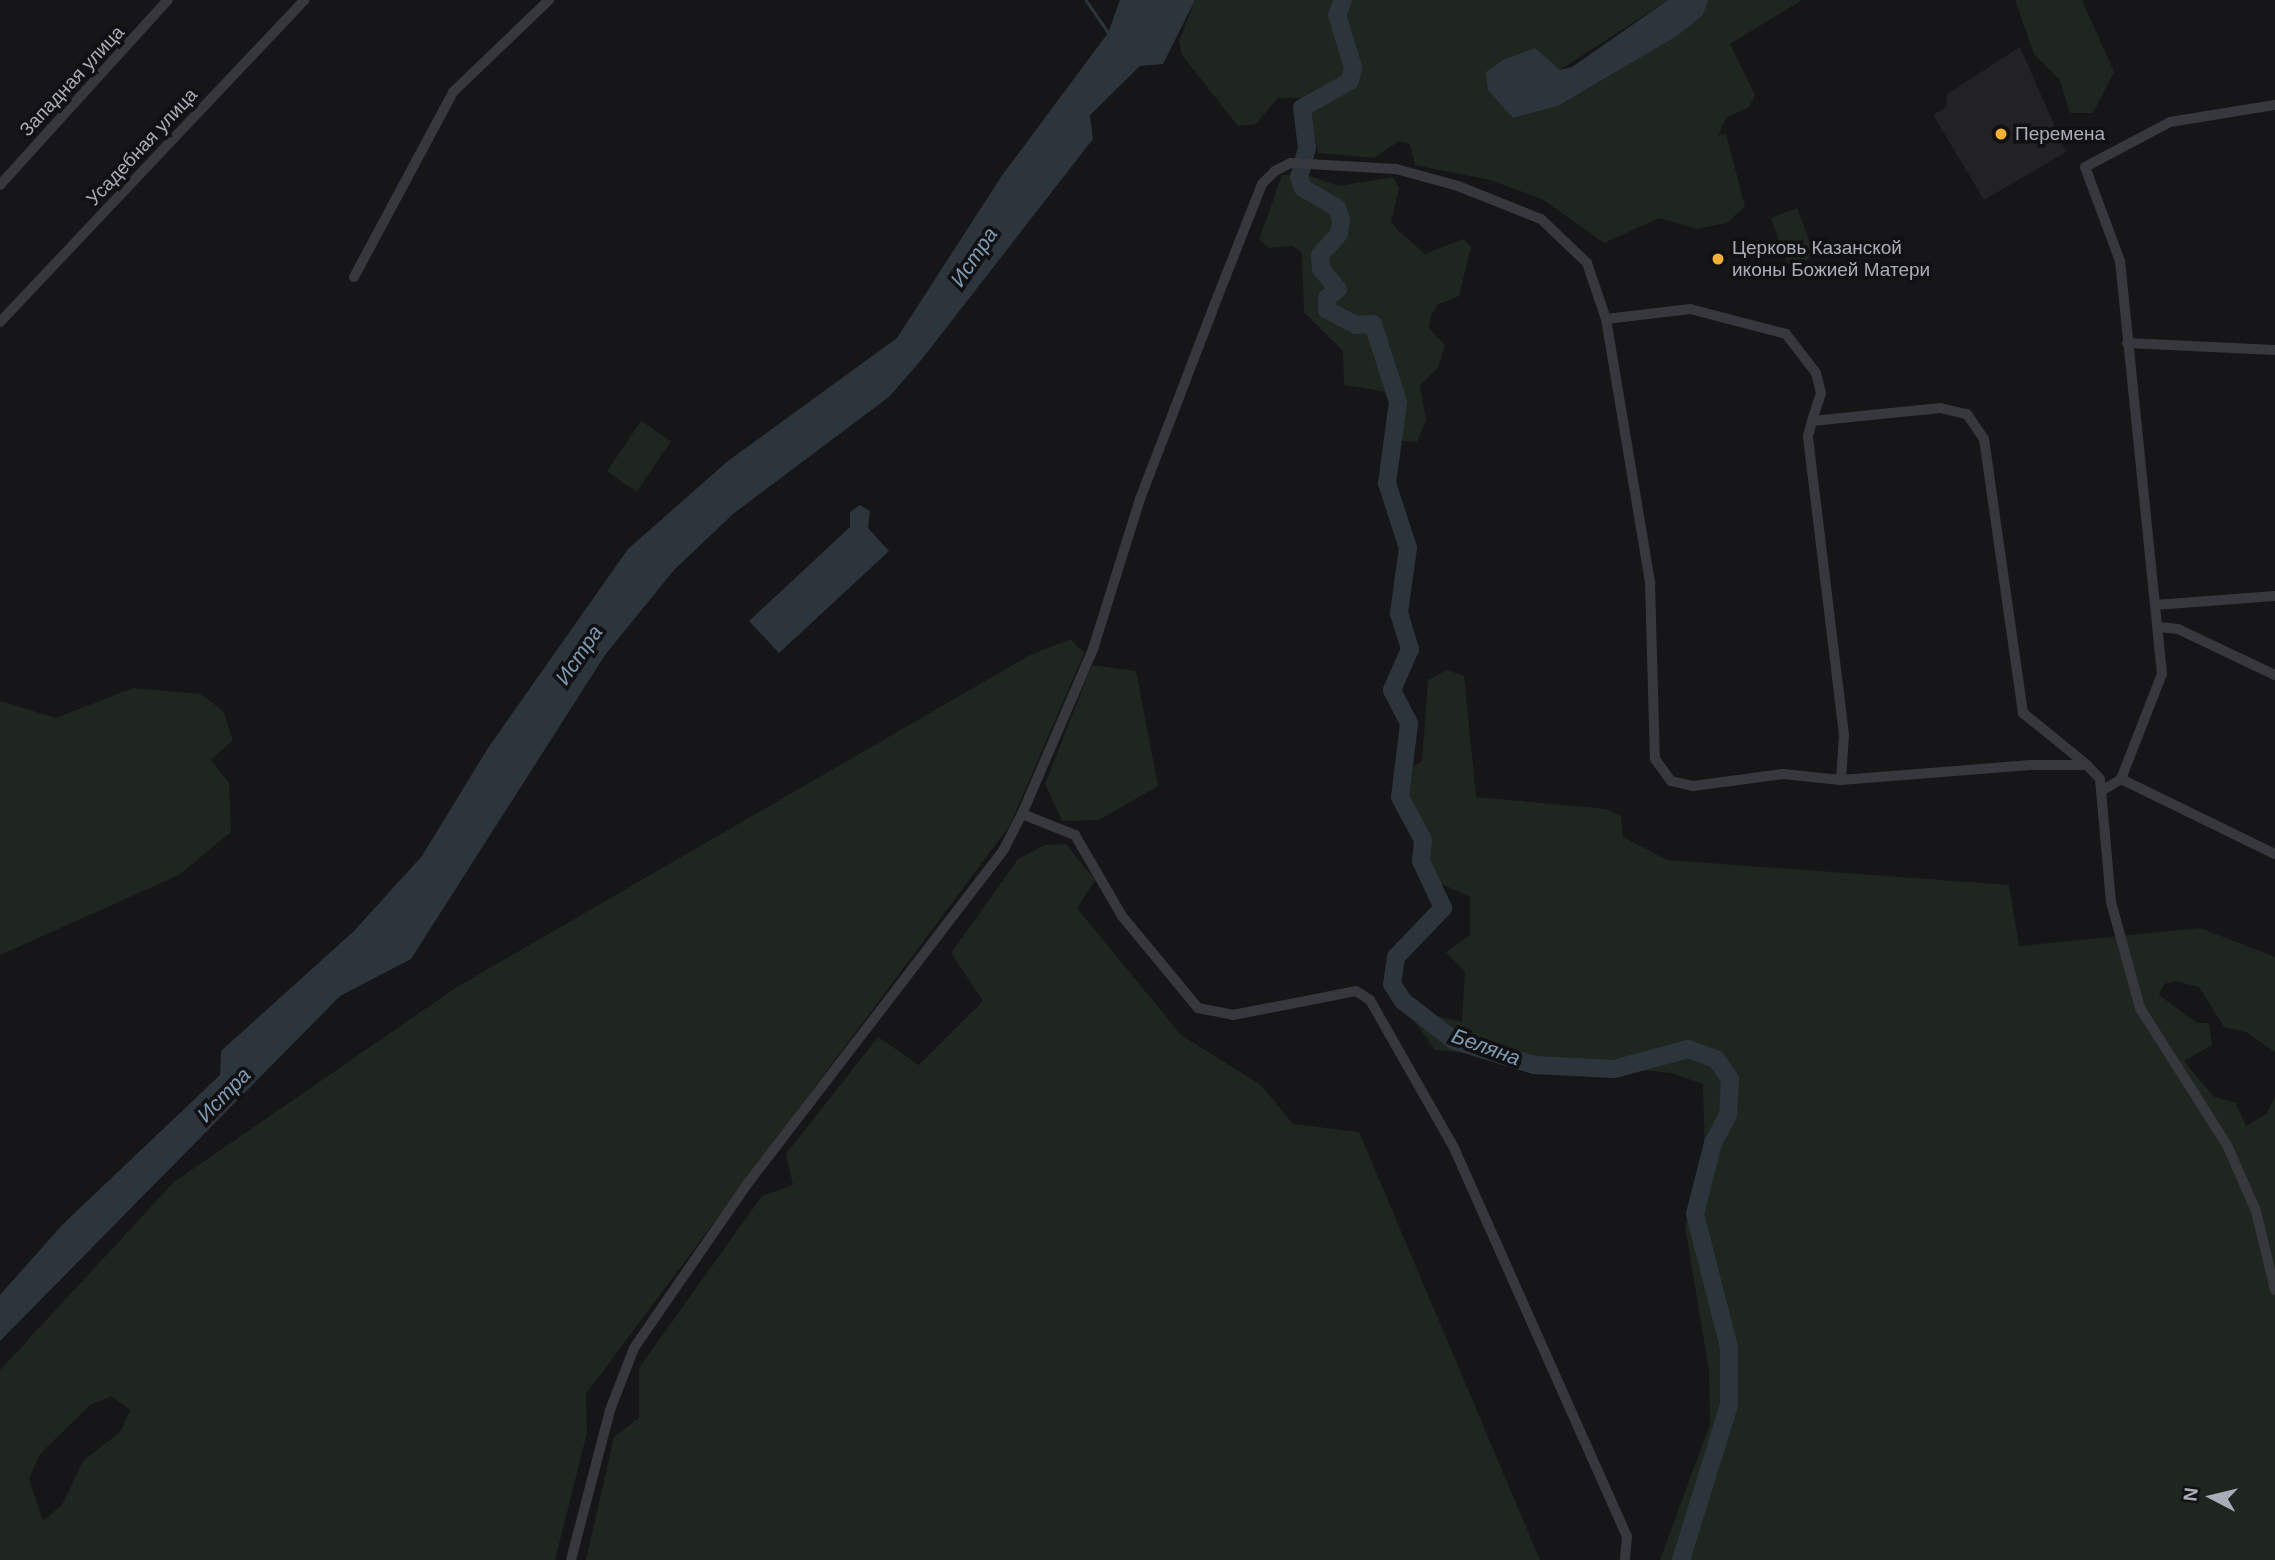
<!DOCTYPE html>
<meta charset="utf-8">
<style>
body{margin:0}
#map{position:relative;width:2275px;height:1560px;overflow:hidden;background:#161618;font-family:Helvetica,sans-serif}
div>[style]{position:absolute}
.built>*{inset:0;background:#222225}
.green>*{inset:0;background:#1e261f;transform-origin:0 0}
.water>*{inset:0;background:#2c353c}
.stream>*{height:2.5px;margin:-1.25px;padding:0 1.25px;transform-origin:1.25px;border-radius:1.25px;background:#2c353c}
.river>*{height:18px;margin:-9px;padding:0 9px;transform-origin:9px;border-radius:9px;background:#2c353c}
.street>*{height:10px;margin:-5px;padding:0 5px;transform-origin:5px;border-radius:5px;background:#37383d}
.dots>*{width:19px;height:19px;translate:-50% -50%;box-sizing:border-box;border:4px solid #111113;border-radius:50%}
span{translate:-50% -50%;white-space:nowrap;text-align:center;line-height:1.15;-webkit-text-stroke:7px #111113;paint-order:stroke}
.street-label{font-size:19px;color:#a8adb8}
.poi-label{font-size:19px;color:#a8adb8}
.left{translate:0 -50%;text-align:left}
.water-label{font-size:21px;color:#7f9bb3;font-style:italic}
.north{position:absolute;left:2177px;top:1462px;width:70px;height:70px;-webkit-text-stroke:5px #111113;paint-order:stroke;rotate:277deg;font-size:19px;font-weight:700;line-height:28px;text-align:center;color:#a8adb8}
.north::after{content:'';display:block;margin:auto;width:24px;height:32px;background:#a8adb8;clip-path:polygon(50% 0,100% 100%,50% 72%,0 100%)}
</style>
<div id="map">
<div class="built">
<div style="clip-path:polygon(2020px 47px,2066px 152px,1984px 200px,1933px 115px,1946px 107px,1947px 94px)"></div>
</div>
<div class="green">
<div style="clip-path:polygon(1195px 0,1668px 0,1560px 70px,1514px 118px,1558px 106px,1677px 36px,1703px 15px,1708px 0,1802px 0,1730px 44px,1755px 95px,1749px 107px,1727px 117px,1718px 135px,1726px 134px,1745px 206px,1727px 223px,1697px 229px,1659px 218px,1604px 243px,1542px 199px,1490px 180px,1415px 165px,1410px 144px,1399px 141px,1374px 158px,1318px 153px,1309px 107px,1301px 98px,1278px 98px,1256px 124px,1238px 126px,1182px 55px,1179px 41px)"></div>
<div style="clip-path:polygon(2015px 0,2082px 0,2114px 72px,2093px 113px,2070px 113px,2060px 80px,2034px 54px)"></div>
<div style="clip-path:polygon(1282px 175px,1307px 175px,1339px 186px,1393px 177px,1399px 188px,1391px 222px,1400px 232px,1425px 254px,1463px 239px,1471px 247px,1459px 296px,1437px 305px,1431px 316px,1429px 328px,1445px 345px,1438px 368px,1420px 385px,1426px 420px,1417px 442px,1394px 440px,1387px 392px,1344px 385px,1343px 351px,1304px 312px,1302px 253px,1293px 246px,1269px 248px,1259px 240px)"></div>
<div style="clip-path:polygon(1797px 208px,1815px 255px,1795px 267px,1787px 263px,1771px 218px)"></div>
<div style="left:641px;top:421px;width:36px;height:61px;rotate:34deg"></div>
<div style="clip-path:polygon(evenodd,1071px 639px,1084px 653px,1010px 825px,586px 1394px,587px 1433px,555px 1560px,0 1560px,0 1370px,174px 1182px,457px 987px,1030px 655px,1071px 639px,112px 1396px,130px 1410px,120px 1432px,83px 1461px,62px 1505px,43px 1521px,29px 1479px,40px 1454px,90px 1405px,112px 1396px)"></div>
<div style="clip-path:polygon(1092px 665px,1136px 671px,1158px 786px,1099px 820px,1062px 821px,1045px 784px)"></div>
<div style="clip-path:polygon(1447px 670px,1464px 676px,1476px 797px,1606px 809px,1621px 816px,1623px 837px,1667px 860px,2009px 885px,2019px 946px,2200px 928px,2275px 957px,2275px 1052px,2246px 1032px,2224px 1027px,2199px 987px,2175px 981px,2164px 984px,2159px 995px,2197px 1023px,2209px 1023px,2212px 1045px,2184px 1061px,2214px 1097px,2236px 1103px,2246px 1126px,2266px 1114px,2275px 1097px,2275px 1560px,1660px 1560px,1710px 1424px,1709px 1370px,1685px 1226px,1705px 1160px,1703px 1084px,1671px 1073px,1435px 1050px,1405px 1008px,1462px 1022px,1465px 972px,1446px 952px,1470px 935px,1470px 897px,1429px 878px,1394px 780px,1422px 761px,1428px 680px)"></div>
<div style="clip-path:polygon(133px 688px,201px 694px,223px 711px,233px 740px,211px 760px,229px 783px,231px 832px,179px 875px,0 955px,0 701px,56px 718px)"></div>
<div style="clip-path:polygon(1066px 844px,1095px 880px,1077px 908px,1181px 1035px,1261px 1085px,1293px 1124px,1359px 1132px,1540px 1560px,586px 1560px,614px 1437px,639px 1418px,639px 1368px,762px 1196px,793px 1185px,786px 1154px,878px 1037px,919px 1065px,983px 1001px,951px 953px,1018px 859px,1045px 845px)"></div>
</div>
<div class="water">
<div style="clip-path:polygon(1120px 0,1195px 0,1163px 64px,1140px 66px,1090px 115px,1093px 139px,922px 359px,889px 397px,733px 514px,674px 570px,605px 655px,411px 959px,340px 996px,0 1341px,0 1295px,63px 1224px,220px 1075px,221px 1051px,354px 931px,422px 856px,488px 748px,628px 549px,728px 461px,897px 338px,1001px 177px,1108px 33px)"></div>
<div style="clip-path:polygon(1668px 0,1708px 0,1703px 15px,1677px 36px,1558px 106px,1513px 118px,1488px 90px,1486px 72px,1503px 60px,1535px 48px,1560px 70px,1572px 67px)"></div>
<div style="clip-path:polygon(860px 505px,870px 511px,868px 528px,889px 551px,779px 653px,749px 621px,850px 527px,850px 512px)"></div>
</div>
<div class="stream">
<div style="left:1086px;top:0;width:42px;rotate:55.6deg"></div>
</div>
<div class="river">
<div style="left:1343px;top:0;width:16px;rotate:112deg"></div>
<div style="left:1337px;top:15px;width:54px;rotate:72.9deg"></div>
<div style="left:1353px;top:67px;width:14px;rotate:102deg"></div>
<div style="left:1350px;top:81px;width:55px;rotate:150.6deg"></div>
<div style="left:1302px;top:108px;width:40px;rotate:82.9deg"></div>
<div style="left:1307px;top:148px;width:30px;rotate:105deg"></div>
<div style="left:1299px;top:177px;width:12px;rotate:70deg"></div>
<div style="left:1303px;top:188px;width:39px;rotate:30deg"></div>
<div style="left:1337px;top:208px;width:13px;rotate:72deg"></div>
<div style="left:1341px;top:220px;width:14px;rotate:98deg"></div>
<div style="left:1339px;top:234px;width:28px;rotate:132deg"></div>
<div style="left:1320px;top:255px;width:14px;rotate:86deg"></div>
<div style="left:1321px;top:269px;width:26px;rotate:50deg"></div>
<div style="left:1338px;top:289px;width:14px;rotate:141deg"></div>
<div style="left:1327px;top:298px;width:12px;rotate:90deg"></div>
<div style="left:1327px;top:310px;width:33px;rotate:27deg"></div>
<div style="left:1356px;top:325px;width:17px;rotate:-3deg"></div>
<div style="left:1373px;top:324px;width:82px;rotate:72.2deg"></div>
<div style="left:1398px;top:402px;width:82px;rotate:97.7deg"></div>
<div style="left:1387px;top:483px;width:68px;rotate:72.1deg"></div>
<div style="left:1408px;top:548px;width:66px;rotate:97.9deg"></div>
<div style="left:1399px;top:613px;width:38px;rotate:73deg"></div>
<div style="left:1410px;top:649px;width:45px;rotate:113.7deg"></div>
<div style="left:1392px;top:690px;width:38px;rotate:63deg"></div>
<div style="left:1409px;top:724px;width:74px;rotate:97deg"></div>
<div style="left:1400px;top:797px;width:49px;rotate:61.9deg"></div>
<div style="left:1423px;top:840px;width:21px;rotate:95deg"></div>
<div style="left:1421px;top:861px;width:52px;rotate:64.9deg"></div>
<div style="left:1443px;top:908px;width:68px;rotate:133.8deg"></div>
<div style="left:1396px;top:957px;width:27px;rotate:98deg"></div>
<div style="left:1392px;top:984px;width:20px;rotate:57deg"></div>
<div style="left:1403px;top:1001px;width:66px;rotate:37.6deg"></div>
<div style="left:1455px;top:1041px;width:83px;rotate:16.9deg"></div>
<div style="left:1534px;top:1065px;width:80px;rotate:2.9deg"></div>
<div style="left:1614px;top:1069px;width:77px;rotate:-15.1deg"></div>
<div style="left:1688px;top:1049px;width:30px;rotate:20deg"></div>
<div style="left:1716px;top:1059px;width:24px;rotate:55deg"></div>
<div style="left:1730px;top:1079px;width:36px;rotate:93deg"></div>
<div style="left:1728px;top:1115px;width:32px;rotate:118deg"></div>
<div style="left:1713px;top:1143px;width:73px;rotate:104.2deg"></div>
<div style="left:1695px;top:1214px;width:137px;rotate:75.7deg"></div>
<div style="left:1729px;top:1347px;width:58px;rotate:90deg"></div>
<div style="left:1729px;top:1405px;width:162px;rotate:107.2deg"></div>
</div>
<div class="street">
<div style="left:0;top:185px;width:250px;rotate:-47.8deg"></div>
<div style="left:354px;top:277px;width:210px;rotate:-61.8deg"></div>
<div style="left:453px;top:92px;width:133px;rotate:-43.8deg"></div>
<div style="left:1606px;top:319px;width:85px;rotate:-6.8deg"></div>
<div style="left:1690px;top:309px;width:99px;rotate:14.6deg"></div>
<div style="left:1786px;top:334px;width:49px;rotate:52.4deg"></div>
<div style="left:1816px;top:373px;width:21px;rotate:76deg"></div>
<div style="left:1821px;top:393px;width:29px;rotate:108deg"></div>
<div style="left:0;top:322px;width:443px;rotate:-46.6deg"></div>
<div style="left:2127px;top:343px;width:148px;rotate:2.7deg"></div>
<div style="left:2155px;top:605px;width:120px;rotate:-4.3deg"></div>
<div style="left:2158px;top:627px;width:20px;rotate:6deg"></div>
<div style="left:2178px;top:629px;width:107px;rotate:25.4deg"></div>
<div style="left:2121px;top:779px;width:171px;rotate:26deg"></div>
<div style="left:1841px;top:780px;width:193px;rotate:-4.5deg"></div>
<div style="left:2033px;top:765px;width:54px"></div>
<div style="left:2087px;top:765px;width:19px;rotate:47deg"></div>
<div style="left:2100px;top:779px;width:123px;rotate:84.9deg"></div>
<div style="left:2111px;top:902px;width:110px;rotate:74.7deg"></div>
<div style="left:2140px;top:1008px;width:162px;rotate:57.6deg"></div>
<div style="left:2227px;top:1145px;width:72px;rotate:66.3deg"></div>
<div style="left:2256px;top:1211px;width:81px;rotate:76.5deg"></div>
<div style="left:2103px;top:790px;width:21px;rotate:-31deg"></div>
<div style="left:2121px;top:779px;width:113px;rotate:-68.7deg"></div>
<div style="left:2162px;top:674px;width:415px;rotate:-95.8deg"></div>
<div style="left:2120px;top:261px;width:100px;rotate:-110.4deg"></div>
<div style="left:2085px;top:167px;width:96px;rotate:-27.9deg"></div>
<div style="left:2170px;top:122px;width:106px;rotate:-9.2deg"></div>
<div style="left:1022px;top:814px;width:57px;rotate:21.6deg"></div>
<div style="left:1075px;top:835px;width:94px;rotate:59.9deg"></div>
<div style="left:1122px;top:916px;width:119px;rotate:50.4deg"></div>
<div style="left:1198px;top:1008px;width:36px;rotate:11deg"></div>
<div style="left:1233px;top:1015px;width:125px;rotate:-11deg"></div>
<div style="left:1356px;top:991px;width:17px;rotate:33deg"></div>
<div style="left:1370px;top:1000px;width:170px;rotate:60.4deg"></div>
<div style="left:1454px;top:1148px;width:425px;rotate:66deg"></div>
<div style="left:1627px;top:1536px;width:24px;rotate:95deg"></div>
<div style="left:571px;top:1560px;width:155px;rotate:-75.4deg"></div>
<div style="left:610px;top:1410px;width:66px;rotate:-68.8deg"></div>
<div style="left:634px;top:1348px;width:201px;rotate:-55.4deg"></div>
<div style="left:748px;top:1183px;width:421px;rotate:-52.5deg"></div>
<div style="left:1004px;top:849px;width:39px;rotate:-63deg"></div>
<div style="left:1022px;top:814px;width:180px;rotate:-66.7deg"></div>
<div style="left:1093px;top:649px;width:157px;rotate:-72.6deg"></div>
<div style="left:1140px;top:499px;width:201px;rotate:-69deg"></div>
<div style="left:1212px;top:311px;width:136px;rotate:-68.5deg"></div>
<div style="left:1262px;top:184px;width:18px;rotate:-45deg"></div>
<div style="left:1275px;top:171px;width:18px;rotate:-27deg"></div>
<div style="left:1291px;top:163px;width:105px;rotate:3.3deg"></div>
<div style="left:1396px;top:169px;width:64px;rotate:15.3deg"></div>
<div style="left:1458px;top:186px;width:89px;rotate:21.7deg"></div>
<div style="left:1541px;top:219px;width:64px;rotate:43.7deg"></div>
<div style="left:1587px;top:263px;width:59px;rotate:71.3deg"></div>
<div style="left:1606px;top:319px;width:268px;rotate:80.5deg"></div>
<div style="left:1650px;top:583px;width:176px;rotate:88.4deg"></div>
<div style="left:1655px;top:759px;width:27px;rotate:54deg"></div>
<div style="left:1671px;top:781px;width:23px;rotate:13deg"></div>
<div style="left:1693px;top:786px;width:91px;rotate:-7.6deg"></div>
<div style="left:1783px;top:774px;width:58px;rotate:5.9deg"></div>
<div style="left:1841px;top:780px;width:45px;rotate:-86.2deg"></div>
<div style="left:1844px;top:735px;width:301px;rotate:-96.9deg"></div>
<div style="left:1808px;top:436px;width:16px;rotate:-75deg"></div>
<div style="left:1812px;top:421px;width:129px;rotate:-5.8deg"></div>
<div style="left:1940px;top:408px;width:28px;rotate:13deg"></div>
<div style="left:1967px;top:414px;width:30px;rotate:56deg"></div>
<div style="left:1984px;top:439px;width:277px;rotate:81.9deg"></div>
<div style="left:2023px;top:713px;width:82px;rotate:39.1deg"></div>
</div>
<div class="dots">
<div style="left:2001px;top:134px;background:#f2b134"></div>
<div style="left:1718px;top:259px;background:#f2b134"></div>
</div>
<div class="street-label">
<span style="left:72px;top:81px;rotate:-47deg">Западная улица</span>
<span style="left:142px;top:147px;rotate:-47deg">Усадебная улица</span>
</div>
<div class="poi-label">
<span class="left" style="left:2015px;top:134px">Перемена</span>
<span class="left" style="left:1732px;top:259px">Церковь Казанской<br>иконы Божией Матери</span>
</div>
<div class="water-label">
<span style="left:974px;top:257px;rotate:-56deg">Истра</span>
<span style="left:579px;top:655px;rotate:-56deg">Истра</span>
<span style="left:1486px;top:1047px;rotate:20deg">Беляна</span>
<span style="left:224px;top:1095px;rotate:-46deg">Истра</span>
</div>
<div class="north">N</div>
</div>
